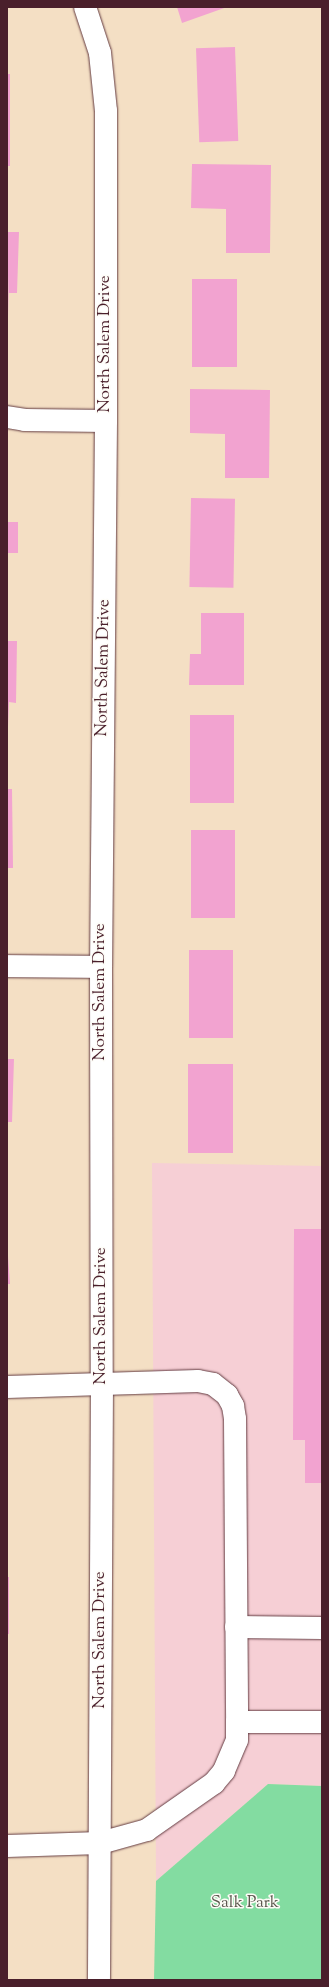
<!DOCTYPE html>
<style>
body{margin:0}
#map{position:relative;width:329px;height:1987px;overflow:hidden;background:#f4dfc4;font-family:"Sorts Mill Goudy",serif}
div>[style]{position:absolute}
.built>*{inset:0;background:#f6cfd5}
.green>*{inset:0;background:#83dca1}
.building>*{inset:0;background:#f2a3d0;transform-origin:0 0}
.roads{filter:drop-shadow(0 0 1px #643c42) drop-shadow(0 0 1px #643c42)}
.minor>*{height:22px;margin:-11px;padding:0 11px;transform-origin:11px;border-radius:11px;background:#fff}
span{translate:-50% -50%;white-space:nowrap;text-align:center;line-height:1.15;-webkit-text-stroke:3px #fdfcf7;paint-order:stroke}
.street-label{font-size:17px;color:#4a1f2b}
.park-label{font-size:17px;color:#5b584e}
.frame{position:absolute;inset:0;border:8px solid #4a1f2b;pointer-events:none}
</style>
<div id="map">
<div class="built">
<div style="clip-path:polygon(152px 1163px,322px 1166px,322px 1786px,268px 1784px,156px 1881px)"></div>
</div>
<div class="green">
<div style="clip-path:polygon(268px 1784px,322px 1786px,322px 1980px,154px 1980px,156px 1881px)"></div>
</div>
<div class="building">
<div style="clip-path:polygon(177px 7px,227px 7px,182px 23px)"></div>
<div style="left:235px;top:47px;width:94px;height:39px;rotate:88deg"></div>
<div style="left:7px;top:74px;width:3px;height:92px"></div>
<div style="clip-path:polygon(192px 164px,271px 165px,270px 253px,226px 253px,226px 209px,191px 208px)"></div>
<div style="clip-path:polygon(7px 232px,19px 232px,17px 293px,9px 293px,9px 317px)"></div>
<div style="left:192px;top:279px;width:45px;height:88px"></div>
<div style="clip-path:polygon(190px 389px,270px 390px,269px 478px,225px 478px,225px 434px,190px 433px)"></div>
<div style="left:191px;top:498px;width:44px;height:89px;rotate:1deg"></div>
<div style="left:7px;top:522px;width:11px;height:31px"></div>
<div style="clip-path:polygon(201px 613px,244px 613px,244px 685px,189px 685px,190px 654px,201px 654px)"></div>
<div style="clip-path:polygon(7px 641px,17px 641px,16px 703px,9px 702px,8px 727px)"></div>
<div style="left:190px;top:715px;width:44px;height:88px"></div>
<div style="clip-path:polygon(7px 789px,12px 789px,13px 868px,7px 868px)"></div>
<div style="left:191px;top:830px;width:44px;height:88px"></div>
<div style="left:189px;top:950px;width:44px;height:88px"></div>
<div style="clip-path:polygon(7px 1059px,14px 1059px,12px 1122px,7px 1122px)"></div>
<div style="left:188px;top:1064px;width:45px;height:89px"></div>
<div style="clip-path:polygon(294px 1229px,322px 1229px,322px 1483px,305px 1483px,305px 1440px,293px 1440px)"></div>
<div style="clip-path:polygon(7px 1242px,10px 1284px,7px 1284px)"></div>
<div style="left:7px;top:1577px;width:2px;height:57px"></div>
</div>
<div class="roads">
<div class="minor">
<div style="left:85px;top:7px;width:48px;rotate:71.9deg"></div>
<div style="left:100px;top:53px;width:58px;rotate:84.1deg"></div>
<div style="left:106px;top:111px;width:310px;rotate:90deg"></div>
<div style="left:106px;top:421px;width:546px;rotate:90.52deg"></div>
<div style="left:101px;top:967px;width:415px;rotate:89.9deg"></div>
<div style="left:102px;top:1382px;width:598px;rotate:90.29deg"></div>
<div style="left:7px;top:417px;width:18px;rotate:9deg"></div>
<div style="left:25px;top:420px;width:81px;rotate:0.7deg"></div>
<div style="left:7px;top:966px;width:94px;rotate:0.6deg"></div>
<div style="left:7px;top:1387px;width:191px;rotate:-1.8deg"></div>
<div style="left:198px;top:1381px;width:15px;rotate:11deg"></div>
<div style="left:213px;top:1384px;width:18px;rotate:38deg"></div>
<div style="left:227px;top:1395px;width:13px;rotate:61deg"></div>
<div style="left:233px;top:1406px;width:13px;rotate:81deg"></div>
<div style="left:235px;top:1419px;width:303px;rotate:89.6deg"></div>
<div style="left:237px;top:1722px;width:18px;rotate:90deg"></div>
<div style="left:237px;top:1740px;width:34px;rotate:113deg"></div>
<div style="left:224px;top:1771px;width:16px;rotate:130deg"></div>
<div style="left:214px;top:1783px;width:82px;rotate:145deg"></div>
<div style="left:147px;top:1830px;width:49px;rotate:164.5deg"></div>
<div style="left:100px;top:1843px;width:93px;rotate:178.2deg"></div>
<div style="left:236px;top:1627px;width:86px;rotate:0.7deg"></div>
<div style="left:237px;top:1722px;width:85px"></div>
</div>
</div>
<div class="street-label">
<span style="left:106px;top:344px;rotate:-90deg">North Salem Drive</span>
<span style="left:104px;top:668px;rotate:-89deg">North Salem Drive</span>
<span style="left:101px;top:992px;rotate:-90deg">North Salem Drive</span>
<span style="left:102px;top:1316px;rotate:-90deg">North Salem Drive</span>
<span style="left:101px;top:1640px;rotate:-90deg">North Salem Drive</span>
</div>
<div class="park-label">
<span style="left:245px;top:1904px">Salk Park</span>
</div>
<div class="frame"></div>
</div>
